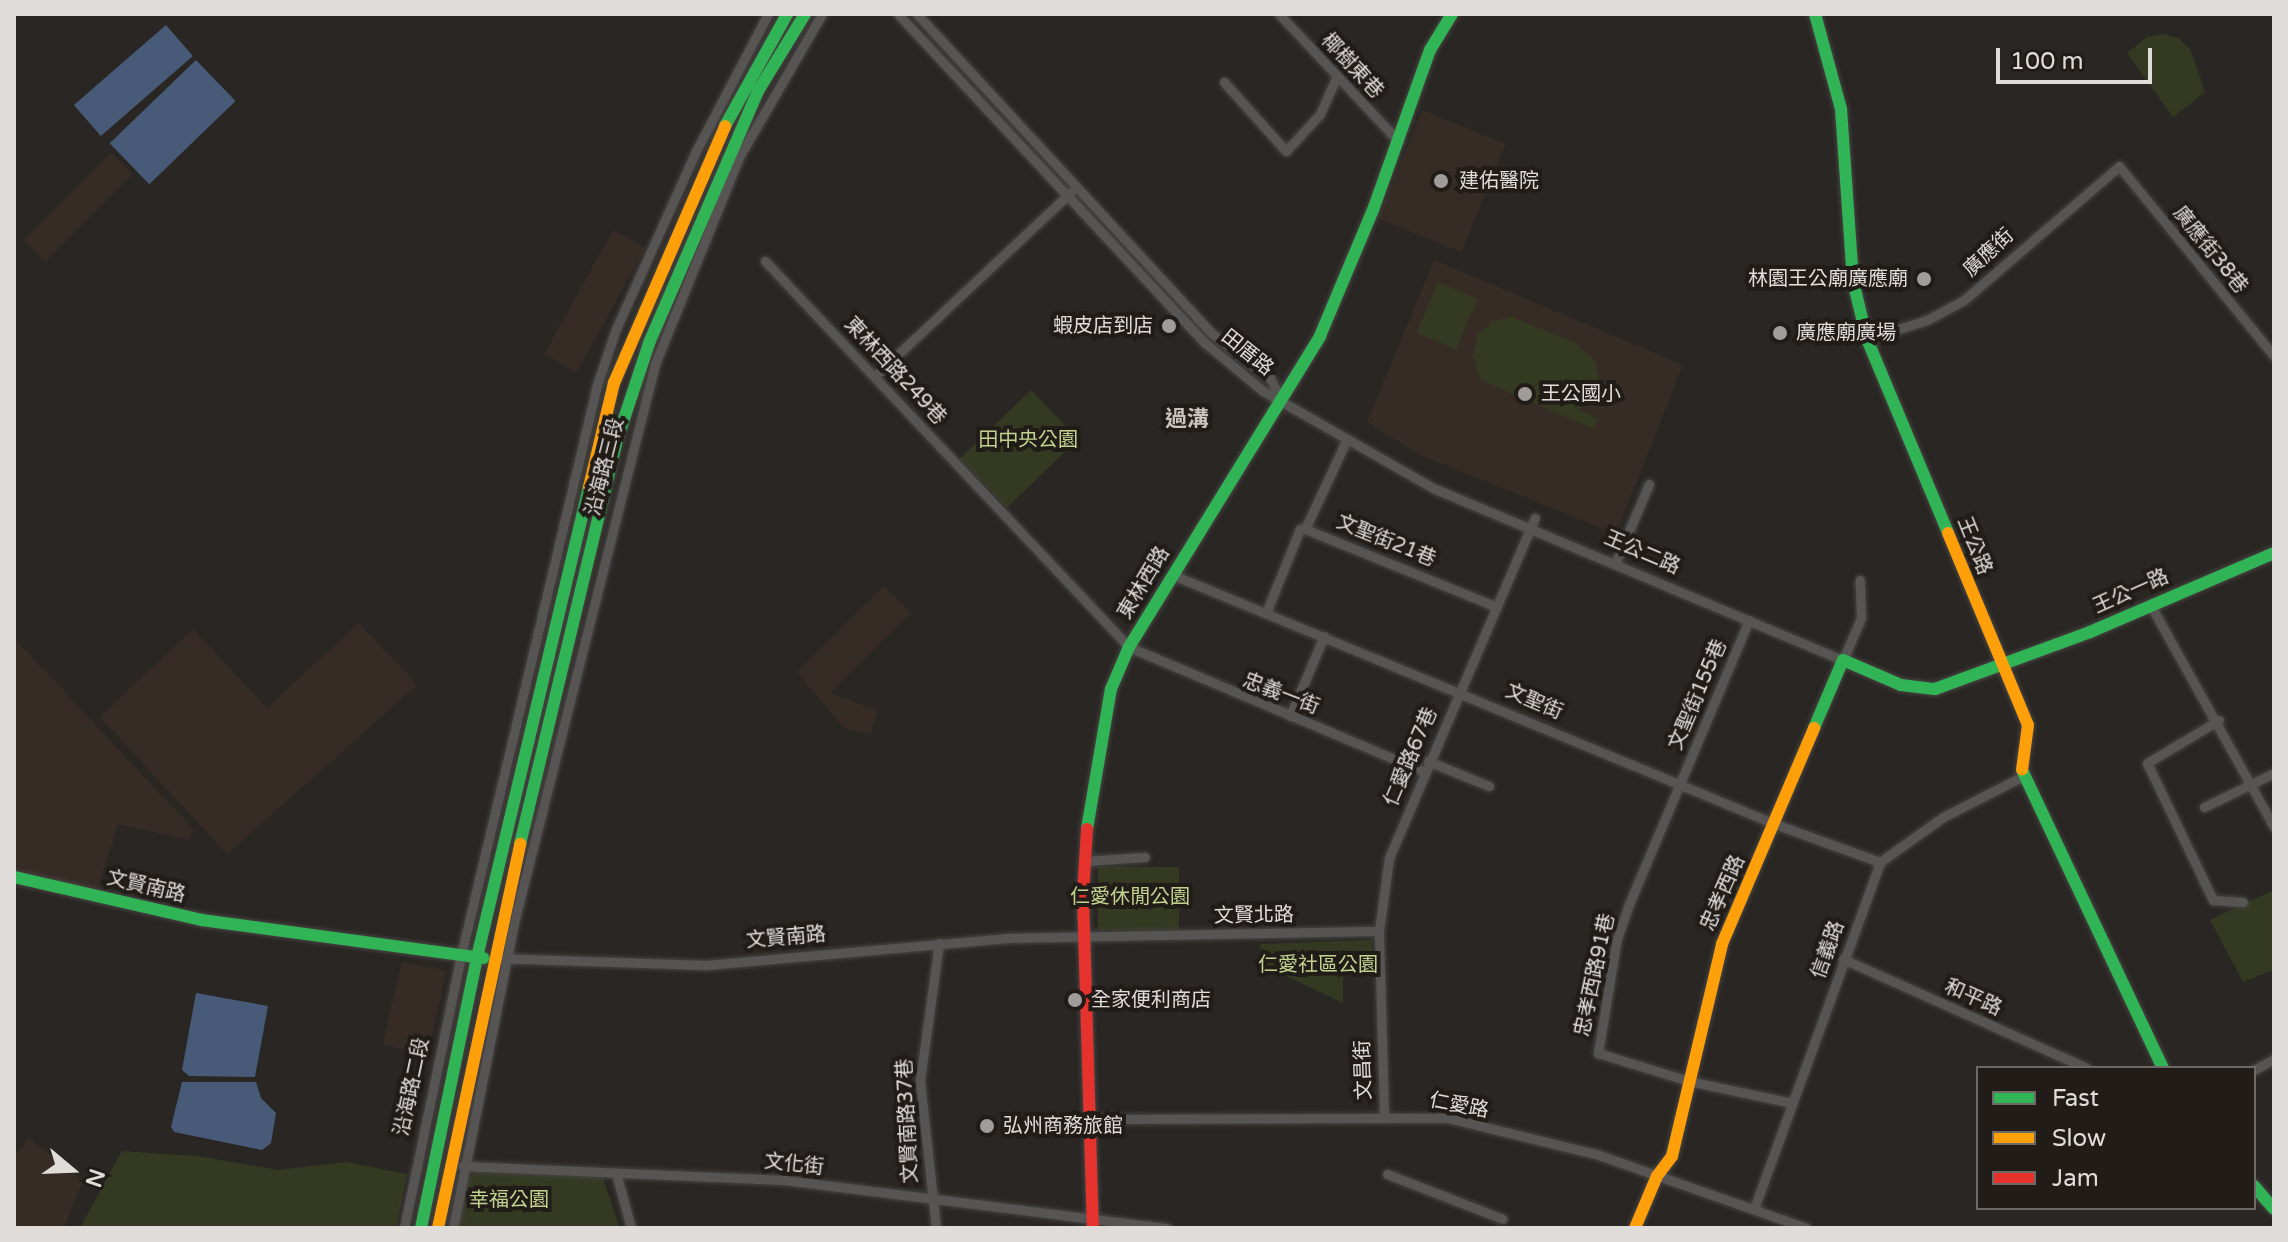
<!DOCTYPE html>
<meta charset="utf-8">
<style>
body{margin:0}
#map{position:relative;width:2288px;height:1242px;overflow:hidden;background:#292623;font-family:"Varela Round","Noto Sans TC",sans-serif}
div>[style]{position:absolute}
.built>*{inset:0;background:#362c25;transform-origin:0 0}
.green>*{inset:0;background:#343a22;transform-origin:0 0}
.water>*{inset:0;background:#475b79;transform-origin:0 0}
.roads{filter:drop-shadow(0 0 2px #464442) drop-shadow(0 0 2px #464442)}
.street>*{height:9px;margin:-4.5px;padding:0 4.5px;transform-origin:4.5px;border-radius:4.5px;background:#575554}
.fast>*{height:12px;margin:-6px;padding:0 6px;transform-origin:6px;border-radius:6px;background:#30b455}
.slow>*{height:12px;margin:-6px;padding:0 6px;transform-origin:6px;border-radius:6px;background:#ff9f0a}
.jam>*{height:12px;margin:-6px;padding:0 6px;transform-origin:6px;border-radius:6px;background:#e5322d}
.dots>*{width:22px;height:22px;translate:-50% -50%;box-sizing:border-box;border:4px solid #211c18;border-radius:50%}
span{translate:-50% -50%;white-space:nowrap;text-align:center;line-height:1.15;-webkit-text-stroke:8px #211c18;paint-order:stroke}
.street-label{font-size:20px;color:#e0dcda}
.poi-label{font-size:20px;color:#e0dcda}
.left{translate:0 -50%;text-align:left}
.right{translate:-100% -50%;text-align:right}
.park-label{font-size:20px;color:#c1d28f}
.neighbourhood-label{font-size:22px;color:#c9c1bc;font-weight:700}
.frame{position:absolute;inset:0;border:16px solid #e0dcda;pointer-events:none}
.legend{position:absolute;left:1976px;top:1066px;width:280px;height:144px;box-sizing:border-box;background:#211c18;border:2px solid #6d6966;margin:0;padding:10px 14px;list-style:none;font-size:24px;color:#e0dcda}
.legend li{display:flex;align-items:center;gap:16px;height:40px}
.legend b{width:40px;border:2px solid #6d6966}
.north{position:absolute;left:32px;top:1130px;width:80px;height:80px;-webkit-text-stroke:6px #211c18;paint-order:stroke;rotate:109deg;font-size:22px;font-weight:700;line-height:32px;text-align:center;color:#e0dcda}
.north::after{content:'';display:block;margin:auto;width:28px;height:36px;background:#e0dcda;clip-path:polygon(50% 0,100% 100%,50% 72%,0 100%)}
.scale{position:absolute;left:1996px;top:48px;width:156px;height:36px;box-sizing:border-box;border:4px solid #e0dcda;border-top:0;padding-left:10px;font-size:24px;line-height:28px;white-space:nowrap;color:#e0dcda;-webkit-text-stroke:6px #211c18;paint-order:stroke}
</style>
<div id="map">
<div class="built">
<div style="left:1422px;top:110px;width:90px;height:117px;rotate:22deg"></div>
<div style="left:111px;top:153px;width:30px;height:123px;rotate:45deg"></div>
<div style="left:613px;top:230px;width:37px;height:142px;rotate:29deg"></div>
<div style="clip-path:polygon(1434px 260px,1683px 365px,1616px 534px,1422px 456px,1367px 422px)"></div>
<div style="clip-path:polygon(884px 586px,911px 613px,830px 693px,877px 710px,871px 734px,844px 728px,797px 672px)"></div>
<div style="clip-path:polygon(359px 623px,417px 685px,227px 854px,100px 717px,193px 629px,267px 708px)"></div>
<div style="clip-path:polygon(14px 638px,194px 830px,189px 840px,118px 824px,95px 898px,14px 877px)"></div>
<div style="left:402px;top:961px;width:46px;height:86px;rotate:13deg"></div>
<div style="clip-path:polygon(29px 1138px,83px 1181px,64px 1228px,14px 1228px,14px 1157px)"></div>
</div>
<div class="green">
<div style="clip-path:polygon(2162px 34px,2178px 38px,2190px 49px,2205px 92px,2173px 117px,2127px 53px,2147px 37px)"></div>
<div style="left:1438px;top:282px;width:43px;height:55px;rotate:23deg"></div>
<div style="clip-path:polygon(1512px 317px,1575px 343px,1595px 361px,1600px 385px,1578px 410px,1599px 419px,1594px 429px,1481px 380px,1473px 356px,1478px 334px,1493px 321px)"></div>
<div style="left:1031px;top:390px;width:68px;height:99px;rotate:46deg"></div>
<div style="left:1098px;top:867px;width:81px;height:63px"></div>
<div style="clip-path:polygon(2274px 890px,2274px 970px,2243px 982px,2210px 920px)"></div>
<div style="clip-path:polygon(1372px 940px,1372px 966px,1343px 968px,1343px 1003px,1259px 963px,1261px 944px)"></div>
<div style="clip-path:polygon(122px 1151px,198px 1156px,278px 1170px,347px 1162px,407px 1174px,396px 1228px,80px 1228px)"></div>
<div style="clip-path:polygon(479px 1170px,603px 1178px,620px 1228px,456px 1228px,467px 1178px)"></div>
</div>
<div class="water">
<div style="left:166px;top:25px;width:41px;height:122px;rotate:49deg"></div>
<div style="left:196px;top:60px;width:57px;height:120px;rotate:46deg"></div>
<div style="clip-path:polygon(196px 993px,268px 1006px,255px 1077px,189px 1076px,182px 1070px)"></div>
<div style="clip-path:polygon(182px 1082px,256px 1082px,261px 1098px,276px 1113px,271px 1143px,262px 1150px,174px 1132px,171px 1127px)"></div>
</div>
<div class="roads">
<div class="street">
<div style="left:898px;top:14px;width:450px;rotate:47deg"></div>
<div style="left:1205px;top:343px;width:75px;rotate:39.6deg"></div>
<div style="left:1263px;top:391px;width:196px;rotate:29.7deg"></div>
<div style="left:1433px;top:488px;width:445px;rotate:22.8deg"></div>
<div style="left:1843px;top:660px;width:46px;rotate:-66.8deg"></div>
<div style="left:1861px;top:618px;width:38px;rotate:-92deg"></div>
<div style="left:917px;top:14px;width:432px;rotate:47.3deg"></div>
<div style="left:1210px;top:332px;width:76px;rotate:37.5deg"></div>
<div style="left:1270px;top:378px;width:22px;rotate:63deg"></div>
<div style="left:1279px;top:14px;width:175px;rotate:46.8deg"></div>
<div style="left:1224px;top:82px;width:93px;rotate:48.1deg"></div>
<div style="left:1286px;top:151px;width:50px;rotate:-47.4deg"></div>
<div style="left:1320px;top:114px;width:42px;rotate:-65.9deg"></div>
<div style="left:765px;top:261px;width:531px;rotate:46.68deg"></div>
<div style="left:1129px;top:647px;width:319px;rotate:22.9deg"></div>
<div style="left:1867px;top:339px;width:63px;rotate:-17.6deg"></div>
<div style="left:1927px;top:320px;width:42px;rotate:-28.4deg"></div>
<div style="left:1964px;top:300px;width:205px;rotate:-40.8deg"></div>
<div style="left:2119px;top:166px;width:245px;rotate:50.8deg"></div>
<div style="left:876px;top:375px;width:267px;rotate:-43.2deg"></div>
<div style="left:1305px;top:529px;width:99px;rotate:-65deg"></div>
<div style="left:1615px;top:564px;width:87px;rotate:-67deg"></div>
<div style="left:1173px;top:575px;width:651px;rotate:22.47deg"></div>
<div style="left:1775px;top:824px;width:112px;rotate:19.9deg"></div>
<div style="left:2151px;top:606px;width:253px;rotate:60.9deg"></div>
<div style="left:1266px;top:613px;width:91px;rotate:-68deg"></div>
<div style="left:1300px;top:529px;width:5px"></div>
<div style="left:1305px;top:529px;width:205px;rotate:22.1deg"></div>
<div style="left:1749px;top:620px;width:308px;rotate:112.9deg"></div>
<div style="left:1629px;top:904px;width:36px;rotate:109deg"></div>
<div style="left:1617px;top:938px;width:117px;rotate:99.4deg"></div>
<div style="left:1598px;top:1053px;width:95px;rotate:17.1deg"></div>
<div style="left:1689px;top:1081px;width:105px;rotate:12.1deg"></div>
<div style="left:1290px;top:716px;width:87px;rotate:-67deg"></div>
<div style="left:2219px;top:720px;width:84px;rotate:149.2deg"></div>
<div style="left:2147px;top:763px;width:152px;rotate:64.3deg"></div>
<div style="left:2213px;top:900px;width:30px;rotate:4deg"></div>
<div style="left:1428px;top:761px;width:66px;rotate:22.3deg"></div>
<div style="left:2204px;top:807px;width:78px;rotate:-25.9deg"></div>
<div style="left:1085px;top:861px;width:60px;rotate:-3.8deg"></div>
<div style="left:493px;top:958px;width:213px;rotate:1.9deg"></div>
<div style="left:706px;top:965px;width:303px;rotate:-5.1deg"></div>
<div style="left:1008px;top:938px;width:371px;rotate:-1.1deg"></div>
<div style="left:1843px;top:959px;width:267px;rotate:24.1deg"></div>
<div style="left:2254px;top:1070px;width:23px;rotate:-29deg"></div>
<div style="left:1384px;top:1114px;width:183px;rotate:-91.6deg"></div>
<div style="left:1379px;top:931px;width:74px;rotate:-82.2deg"></div>
<div style="left:1389px;top:858px;width:370px;rotate:-66.8deg"></div>
<div style="left:1090px;top:1119px;width:358px;rotate:-0.2deg"></div>
<div style="left:1448px;top:1118px;width:152px;rotate:13.7deg"></div>
<div style="left:1596px;top:1154px;width:223px;rotate:19.4deg"></div>
<div style="left:463px;top:1166px;width:322px;rotate:2.5deg"></div>
<div style="left:785px;top:1180px;width:385px;rotate:7.2deg"></div>
<div style="left:616px;top:1173px;width:57px;rotate:74.7deg"></div>
<div style="left:1387px;top:1174px;width:124px;rotate:21.2deg"></div>
<div style="left:1755px;top:1206px;width:366px;rotate:-70deg"></div>
<div style="left:1880px;top:862px;width:77px;rotate:-35.5deg"></div>
<div style="left:1943px;top:817px;width:88px;rotate:-27.1deg"></div>
<div style="left:404px;top:1228px;width:279px;rotate:-78.2deg"></div>
<div style="left:461px;top:955px;width:586px;rotate:-76.58deg"></div>
<div style="left:597px;top:385px;width:59px;rotate:-71.3deg"></div>
<div style="left:616px;top:329px;width:195px;rotate:-65.8deg"></div>
<div style="left:696px;top:151px;width:155px;rotate:-62.3deg"></div>
<div style="left:453px;top:1228px;width:311px;rotate:-78.7deg"></div>
<div style="left:514px;top:923px;width:577px;rotate:-75.84deg"></div>
<div style="left:655px;top:364px;width:223px;rotate:-67.9deg"></div>
<div style="left:739px;top:157px;width:165px;rotate:-59.9deg"></div>
<div style="left:936px;top:1228px;width:149px;rotate:-96.2deg"></div>
<div style="left:920px;top:1080px;width:138px;rotate:-82.1deg"></div>
</div>
<div class="fast">
<div style="left:1815px;top:14px;width:98px;rotate:74.7deg"></div>
<div style="left:1841px;top:109px;width:172px;rotate:86deg"></div>
<div style="left:1853px;top:281px;width:60px;rotate:76.4deg"></div>
<div style="left:1867px;top:339px;width:210px;rotate:67.3deg"></div>
<div style="left:725px;top:126px;width:128px;rotate:-61deg"></div>
<div style="left:1814px;top:728px;width:74px;rotate:-66.9deg"></div>
<div style="left:1843px;top:660px;width:63px;rotate:23.3deg"></div>
<div style="left:1901px;top:685px;width:34px;rotate:7deg"></div>
<div style="left:1935px;top:689px;width:165px;rotate:-20.2deg"></div>
<div style="left:2090px;top:632px;width:200px;rotate:-23.2deg"></div>
<div style="left:2022px;top:770px;width:330px;rotate:64.7deg"></div>
<div style="left:1087px;top:829px;width:142px;rotate:-80.3deg"></div>
<div style="left:1111px;top:689px;width:46px;rotate:-66.8deg"></div>
<div style="left:1129px;top:647px;width:365px;rotate:-58.4deg"></div>
<div style="left:1320px;top:336px;width:137px;rotate:-67.2deg"></div>
<div style="left:1373px;top:210px;width:170px;rotate:-70.4deg"></div>
<div style="left:1430px;top:50px;width:42px;rotate:-58.6deg"></div>
<div style="left:520px;top:844px;width:419px;rotate:-76.5deg"></div>
<div style="left:618px;top:437px;width:99px;rotate:-71.7deg"></div>
<div style="left:649px;top:343px;width:275px;rotate:-66.6deg"></div>
<div style="left:758px;top:91px;width:90px;rotate:-58.6deg"></div>
<div style="left:14px;top:877px;width:193px;rotate:12.9deg"></div>
<div style="left:202px;top:920px;width:284px;rotate:7.7deg"></div>
<div style="left:2254px;top:1186px;width:30px;rotate:49deg"></div>
<div style="left:421px;top:1228px;width:277px;rotate:-78.3deg"></div>
<div style="left:477px;top:957px;width:483px;rotate:-76.6deg"></div>
</div>
<div class="slow">
<div style="left:589px;top:487px;width:107px;rotate:-76.5deg"></div>
<div style="left:614px;top:383px;width:280px;rotate:-66.6deg"></div>
<div style="left:1948px;top:533px;width:208px;rotate:67.4deg"></div>
<div style="left:2028px;top:725px;width:45px;rotate:97.6deg"></div>
<div style="left:438px;top:1228px;width:393px;rotate:-77.9deg"></div>
<div style="left:1635px;top:1228px;width:56px;rotate:-67.1deg"></div>
<div style="left:1657px;top:1176px;width:25px;rotate:-53deg"></div>
<div style="left:1672px;top:1156px;width:218px;rotate:-76.7deg"></div>
<div style="left:1722px;top:944px;width:235px;rotate:-66.9deg"></div>
</div>
<div class="jam">
<div style="left:1087px;top:829px;width:66px;rotate:93.5deg"></div>
<div style="left:1083px;top:895px;width:333px;rotate:88.3deg"></div>
</div>
</div>
<div class="dots">
<div style="left:1441px;top:181px;background:#a09c9a"></div>
<div style="left:1924px;top:279px;background:#a09c9a"></div>
<div style="left:1169px;top:326px;background:#a09c9a"></div>
<div style="left:1780px;top:333px;background:#a09c9a"></div>
<div style="left:1525px;top:394px;background:#a09c9a"></div>
<div style="left:1075px;top:1000px;background:#a09c9a"></div>
<div style="left:987px;top:1126px;background:#a09c9a"></div>
</div>
<div class="street-label">
<span style="left:1352px;top:66px;rotate:47deg">椰樹東巷</span>
<span style="left:2210px;top:250px;rotate:51deg">廣應街38巷</span>
<span style="left:1989px;top:253px;rotate:-43deg">廣應街</span>
<span style="left:1247px;top:353px;rotate:39deg">田厝路</span>
<span style="left:895px;top:371px;rotate:47deg">東林西路249巷</span>
<span style="left:605px;top:467px;rotate:-76deg">沿海路三段</span>
<span style="left:1386px;top:541px;rotate:22deg">文聖街21巷</span>
<span style="left:1974px;top:546px;rotate:68deg">王公路</span>
<span style="left:1642px;top:553px;rotate:23deg">王公二路</span>
<span style="left:1144px;top:583px;rotate:-59deg">東林西路</span>
<span style="left:2131px;top:592px;rotate:-24deg">王公一路</span>
<span style="left:1281px;top:694px;rotate:21deg">忠義一街</span>
<span style="left:1698px;top:695px;rotate:-67deg">文聖街155巷</span>
<span style="left:1534px;top:702px;rotate:23deg">文聖街</span>
<span style="left:1411px;top:757px;rotate:-67deg">仁愛路67巷</span>
<span style="left:146px;top:887px;rotate:13deg">文賢南路</span>
<span style="left:1723px;top:893px;rotate:-66deg">忠孝西路</span>
<span style="left:1254px;top:916px;rotate:-1deg">文賢北路</span>
<span style="left:786px;top:938px;rotate:-5deg">文賢南路</span>
<span style="left:1828px;top:950px;rotate:-70deg">信義路</span>
<span style="left:1595px;top:975px;rotate:-78deg">忠孝西路91巷</span>
<span style="left:1973px;top:998px;rotate:24deg">和平路</span>
<span style="left:1364px;top:1070px;rotate:-92deg">文昌街</span>
<span style="left:412px;top:1087px;rotate:-78deg">沿海路二段</span>
<span style="left:1459px;top:1106px;rotate:11deg">仁愛路</span>
<span style="left:908px;top:1121px;rotate:-93deg">文賢南路37巷</span>
<span style="left:794px;top:1165px;rotate:6deg">文化街</span>
</div>
<div class="poi-label">
<span class="left" style="left:1459px;top:181px">建佑醫院</span>
<span class="right" style="left:1908px;top:279px">林園王公廟廣應廟</span>
<span class="right" style="left:1153px;top:326px">蝦皮店到店</span>
<span class="left" style="left:1796px;top:333px">廣應廟廣場</span>
<span class="left" style="left:1541px;top:394px">王公國小</span>
<span class="left" style="left:1091px;top:1000px">全家便利商店</span>
<span class="left" style="left:1003px;top:1126px">弘州商務旅館</span>
</div>
<div class="park-label">
<span style="left:1028px;top:440px">田中央公園</span>
<span style="left:1130px;top:897px">仁愛休閒公園</span>
<span style="left:1318px;top:965px">仁愛社區公園</span>
<span style="left:509px;top:1200px">幸福公園</span>
</div>
<div class="neighbourhood-label">
<span style="left:1187px;top:420px">過溝</span>
</div>
<div class="frame"></div>
<ul class="legend">
<li><b style="height:10px;background:#30b455"></b>Fast</li>
<li><b style="height:10px;background:#ff9f0a"></b>Slow</li>
<li><b style="height:10px;background:#e5322d"></b>Jam</li>
</ul>
<div class="north">N</div>
<div class="scale">100 m</div>
</div>
